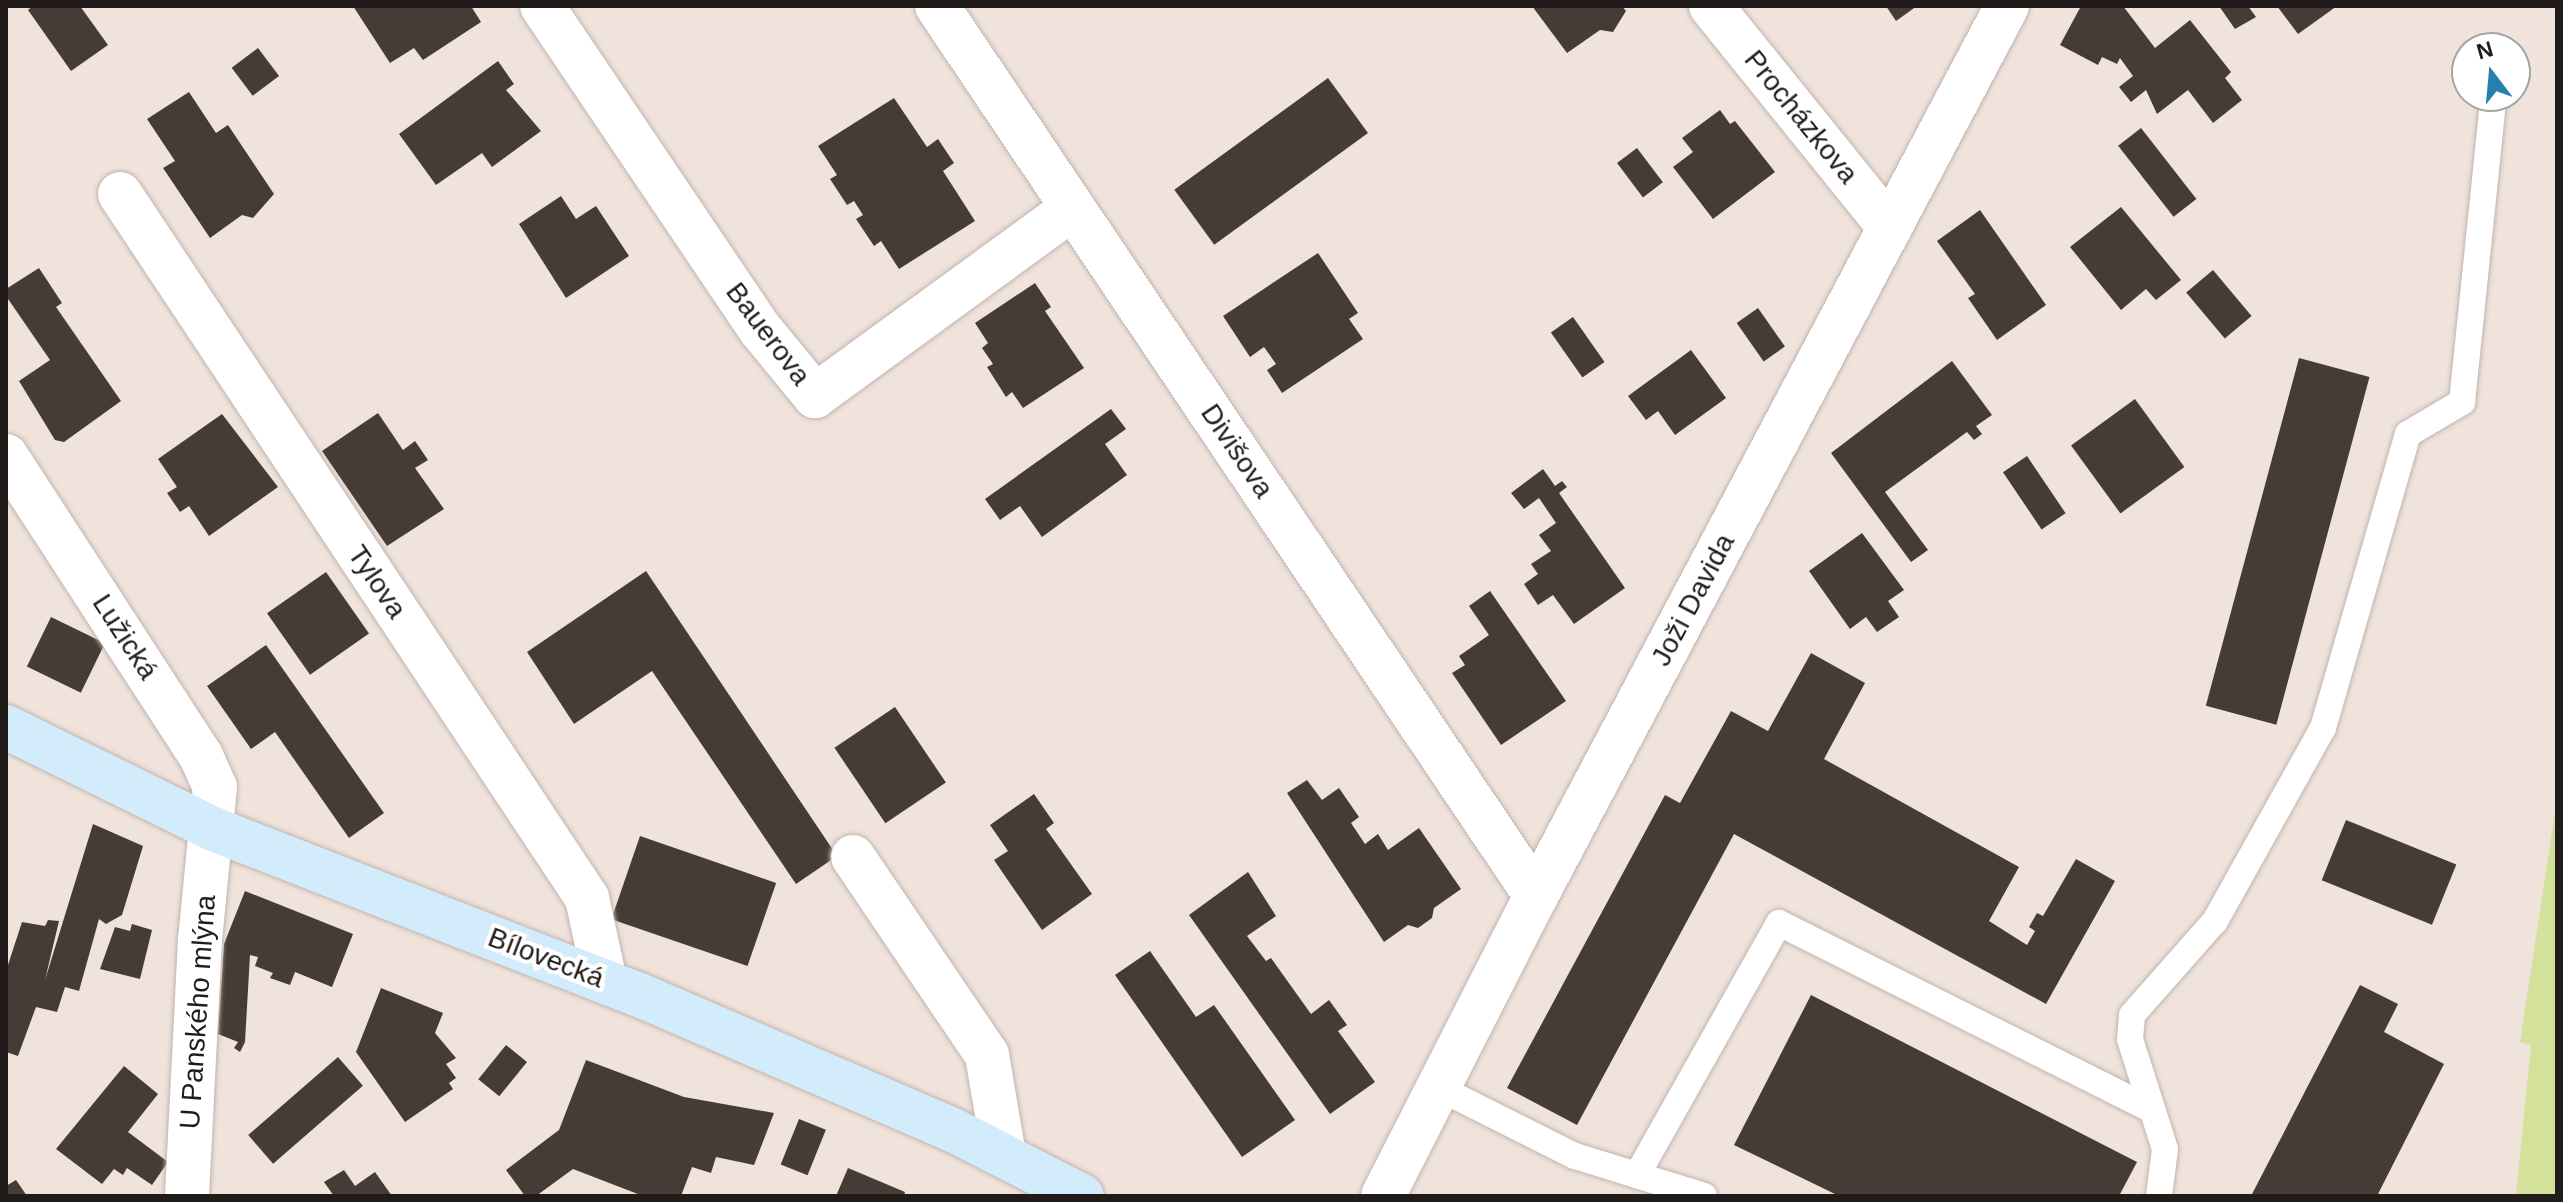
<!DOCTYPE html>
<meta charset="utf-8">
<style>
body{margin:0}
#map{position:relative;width:2563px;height:1202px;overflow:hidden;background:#f0e3dc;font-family:Helvetica,sans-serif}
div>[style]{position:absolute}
.green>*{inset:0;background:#d3e19a}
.building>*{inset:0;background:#463c36;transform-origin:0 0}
.roads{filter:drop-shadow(0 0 2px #c1b4ae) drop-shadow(0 0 2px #c1b4ae)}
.service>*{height:26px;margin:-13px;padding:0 13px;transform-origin:13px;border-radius:13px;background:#fff}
.minor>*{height:44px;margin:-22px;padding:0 22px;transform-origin:22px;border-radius:22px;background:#fff}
.secondary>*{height:44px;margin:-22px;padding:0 22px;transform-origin:22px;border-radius:22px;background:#d3ecfb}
span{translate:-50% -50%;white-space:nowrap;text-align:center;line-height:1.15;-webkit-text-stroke:8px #fff;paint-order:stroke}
.street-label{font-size:28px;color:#211c1a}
.frame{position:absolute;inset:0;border:8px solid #211c1a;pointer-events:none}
.north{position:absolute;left:2451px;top:32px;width:80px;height:80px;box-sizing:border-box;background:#fff;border:2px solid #a6a4a3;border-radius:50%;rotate:344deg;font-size:22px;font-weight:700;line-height:32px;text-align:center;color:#211c1a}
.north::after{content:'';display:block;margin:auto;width:28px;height:36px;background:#2680ae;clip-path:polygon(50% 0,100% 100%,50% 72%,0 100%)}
</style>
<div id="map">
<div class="green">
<div style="clip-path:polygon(2557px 799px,2557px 1196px,2516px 1196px,2531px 1045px,2520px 1042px)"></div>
</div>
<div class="building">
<div style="clip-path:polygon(33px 6px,80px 6px,108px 45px,71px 71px,28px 10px)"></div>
<div style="clip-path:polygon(353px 6px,471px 6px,481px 22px,423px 60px,414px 48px,390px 63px)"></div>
<div style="clip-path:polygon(1532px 6px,1622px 6px,1626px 11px,1613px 32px,1600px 30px,1567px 53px)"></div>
<div style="clip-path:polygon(1886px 6px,1917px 6px,1896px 21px)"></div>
<div style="clip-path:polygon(2081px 6px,2123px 6px,2155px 48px,2190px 20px,2231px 72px,2225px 78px,2242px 100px,2213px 123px,2188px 90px,2157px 114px,2146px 90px,2131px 102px,2119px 87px,2133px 76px,2120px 58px,2117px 64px,2102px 57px,2098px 65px,2060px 45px)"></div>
<div style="clip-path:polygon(2219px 6px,2248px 6px,2256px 17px,2235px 29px)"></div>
<div style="clip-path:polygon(2277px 6px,2337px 6px,2298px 34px)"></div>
<div style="left:258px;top:48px;width:35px;height:33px;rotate:53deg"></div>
<div style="clip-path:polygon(498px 61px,514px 84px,506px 90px,541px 131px,492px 167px,482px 153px,436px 185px,399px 134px)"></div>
<div style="left:1328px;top:78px;width:68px;height:190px;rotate:54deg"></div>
<div style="clip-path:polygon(189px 92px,216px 133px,228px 125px,274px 194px,253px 218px,242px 215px,210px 238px,163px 168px,175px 161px,147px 119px)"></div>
<div style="clip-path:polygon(894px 98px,927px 147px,938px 139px,954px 163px,943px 171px,975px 221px,899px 269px,881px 241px,874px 246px,856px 219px,863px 215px,854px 201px,847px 205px,830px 179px,837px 175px,818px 146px)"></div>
<div style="clip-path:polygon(1720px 110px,1730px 124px,1735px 121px,1775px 172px,1713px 219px,1673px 167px,1693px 152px,1682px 138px)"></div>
<div style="left:2141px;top:128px;width:90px;height:29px;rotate:52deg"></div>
<div style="left:1637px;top:148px;width:43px;height:25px;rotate:53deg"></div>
<div style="clip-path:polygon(561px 196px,576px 219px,596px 206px,629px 256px,566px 298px,519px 224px)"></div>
<div style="clip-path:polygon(2121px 207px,2181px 280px,2156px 300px,2146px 289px,2121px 310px,2070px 247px)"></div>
<div style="clip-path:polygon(1980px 210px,2046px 305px,1997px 340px,1968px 298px,1975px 294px,1937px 241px)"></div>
<div style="clip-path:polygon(1318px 253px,1358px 313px,1349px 319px,1363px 339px,1282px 393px,1267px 370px,1276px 364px,1264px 347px,1250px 357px,1223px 316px)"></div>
<div style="clip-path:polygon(39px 268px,62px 303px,56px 307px,121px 401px,64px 442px,55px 440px,19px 381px,50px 360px,6px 296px,6px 289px)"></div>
<div style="left:2213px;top:270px;width:60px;height:35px;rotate:50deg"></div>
<div style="clip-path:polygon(1035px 283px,1051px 307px,1045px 311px,1084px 368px,1023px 408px,1012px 392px,1006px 397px,987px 367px,993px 364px,982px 348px,988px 343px,975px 323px)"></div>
<div style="left:1758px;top:308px;width:47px;height:26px;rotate:55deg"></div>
<div style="left:1573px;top:317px;width:55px;height:27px;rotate:55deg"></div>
<div style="clip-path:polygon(1691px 350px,1726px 398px,1675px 435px,1658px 411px,1646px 420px,1628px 396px)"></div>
<div style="left:2299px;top:358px;width:73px;height:360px;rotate:15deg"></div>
<div style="clip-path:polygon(1952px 361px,1992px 415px,1976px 426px,1982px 434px,1974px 440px,1967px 432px,1885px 492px,1928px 550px,1911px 562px,1831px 453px)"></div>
<div style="left:2135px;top:399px;width:84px;height:79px;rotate:54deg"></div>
<div style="clip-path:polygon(1111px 409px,1126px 429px,1105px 444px,1127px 475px,1042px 537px,1020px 506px,1000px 520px,985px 499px)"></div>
<div style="clip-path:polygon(378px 413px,403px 450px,415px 441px,428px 460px,415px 468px,444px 509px,387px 546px,322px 451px)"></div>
<div style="clip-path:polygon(222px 414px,278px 487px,209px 536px,189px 506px,180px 512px,167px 493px,177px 487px,158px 459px)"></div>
<div style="left:2027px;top:456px;width:69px;height:29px;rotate:56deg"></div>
<div style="clip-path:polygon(1543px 469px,1555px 486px,1562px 481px,1567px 487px,1559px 493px,1625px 588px,1574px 624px,1553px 595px,1538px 605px,1524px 584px,1538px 574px,1531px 564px,1551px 551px,1539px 535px,1556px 523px,1539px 498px,1524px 509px,1511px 493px)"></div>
<div style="clip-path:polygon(1862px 533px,1904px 590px,1888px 601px,1899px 617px,1877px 632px,1866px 617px,1850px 629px,1809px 571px)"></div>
<div style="clip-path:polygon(646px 571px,837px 856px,796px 884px,652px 671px,574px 724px,527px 652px)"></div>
<div style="left:326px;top:572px;width:75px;height:72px;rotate:55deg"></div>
<div style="clip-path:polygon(1490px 591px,1566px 701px,1501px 745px,1452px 673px,1465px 665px,1459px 656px,1489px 635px,1469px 606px)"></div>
<div style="left:51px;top:617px;width:60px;height:55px;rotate:26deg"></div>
<div style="clip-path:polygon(266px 645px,384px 813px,349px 838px,275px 732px,251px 749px,207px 686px)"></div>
<div style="clip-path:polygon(1811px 653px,1865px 683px,1824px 759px,2019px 867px,1989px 921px,2027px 945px,2035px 931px,2029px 927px,2037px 913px,2043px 916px,2076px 859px,2115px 881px,2046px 1004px,1734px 834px,1577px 1125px,1507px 1088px,1665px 795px,1680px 803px,1731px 711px,1768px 731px)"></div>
<div style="left:895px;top:707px;width:91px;height:73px;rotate:56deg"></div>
<div style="clip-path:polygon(1307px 780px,1322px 800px,1339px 788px,1359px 817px,1351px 823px,1365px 844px,1378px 834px,1388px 850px,1419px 828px,1461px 889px,1434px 908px,1432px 918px,1418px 928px,1408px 925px,1384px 942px,1287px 793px)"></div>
<div style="clip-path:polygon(1034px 794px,1054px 823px,1046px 829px,1092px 894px,1042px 930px,994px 860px,1008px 851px,990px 825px)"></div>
<div style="left:2346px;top:820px;width:119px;height:65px;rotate:22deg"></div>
<div style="clip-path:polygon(93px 824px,143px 846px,122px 915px,106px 924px,99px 919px,79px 991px,65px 987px,57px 1012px,36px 1007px,18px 1056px,6px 1052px,6px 971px,22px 922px,45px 926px,48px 920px,59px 921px,45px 980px)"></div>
<div style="left:640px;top:836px;width:144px;height:88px;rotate:19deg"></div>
<div style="clip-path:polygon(1248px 872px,1276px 916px,1247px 936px,1266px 961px,1271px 958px,1311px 1014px,1329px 1000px,1347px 1025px,1338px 1031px,1375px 1082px,1330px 1114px,1189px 915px)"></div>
<div style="clip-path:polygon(245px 891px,353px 934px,332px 987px,295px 972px,290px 985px,270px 978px,273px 973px,255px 966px,258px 957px,250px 955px,245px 1042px,240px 1052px,234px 1048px,238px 1042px,218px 1034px,224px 944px)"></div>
<div style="clip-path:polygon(132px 924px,152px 930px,140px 979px,100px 969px,115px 927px,130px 931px)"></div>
<div style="clip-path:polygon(1150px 951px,1196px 1017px,1214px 1005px,1295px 1120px,1242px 1157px,1115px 975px)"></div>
<div style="clip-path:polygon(2360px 985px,2398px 1004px,2384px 1032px,2444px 1064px,2377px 1196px,2251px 1196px)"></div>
<div style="clip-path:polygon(381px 988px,443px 1013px,435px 1033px,456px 1058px,446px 1064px,456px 1078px,449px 1083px,453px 1089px,405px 1122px,356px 1052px)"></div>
<div style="clip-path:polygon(1811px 995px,2137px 1162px,2119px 1196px,1839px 1196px,1734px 1145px)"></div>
<div style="left:506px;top:1045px;width:27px;height:44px;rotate:39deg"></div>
<div style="left:338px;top:1057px;width:38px;height:119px;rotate:49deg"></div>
<div style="clip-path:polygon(586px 1060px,684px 1097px,774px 1113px,754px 1165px,716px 1157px,711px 1173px,692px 1167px,681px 1196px,643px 1196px,573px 1169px,536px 1196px,525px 1196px,506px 1170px,559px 1130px)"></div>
<div style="clip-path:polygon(124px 1066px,158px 1094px,128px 1132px,168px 1162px,152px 1185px,127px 1168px,123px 1175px,114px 1169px,102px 1184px,56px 1149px)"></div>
<div style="left:799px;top:1119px;width:29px;height:49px;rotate:22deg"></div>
<div style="clip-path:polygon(848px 1168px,905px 1192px,904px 1196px,836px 1196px)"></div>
<div style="clip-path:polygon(344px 1170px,355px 1186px,375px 1172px,392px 1196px,334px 1196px,324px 1182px)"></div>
<div style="clip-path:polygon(16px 1180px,27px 1196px,6px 1196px,6px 1186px)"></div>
</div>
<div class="roads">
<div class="service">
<div style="left:1437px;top:1087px;width:154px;rotate:26.6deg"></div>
<div style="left:1575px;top:1156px;width:135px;rotate:17.2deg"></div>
<div style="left:1637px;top:1175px;width:289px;rotate:-60.6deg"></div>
<div style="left:1779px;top:923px;width:417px;rotate:26.6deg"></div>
<div style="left:2159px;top:1196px;width:47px;rotate:-82.7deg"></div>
<div style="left:2165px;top:1149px;width:115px;rotate:-107.7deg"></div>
<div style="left:2130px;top:1039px;width:24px;rotate:-85deg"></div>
<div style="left:2132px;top:1015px;width:125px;rotate:-48.6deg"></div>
<div style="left:2215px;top:921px;width:221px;rotate:-60.8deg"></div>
<div style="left:2323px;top:728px;width:306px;rotate:-73.9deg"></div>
<div style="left:2408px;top:434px;width:63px;rotate:-30.7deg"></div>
<div style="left:2462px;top:402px;width:304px;rotate:-84.1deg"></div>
</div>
<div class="minor">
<div style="left:542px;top:6px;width:390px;rotate:56deg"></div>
<div style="left:760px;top:329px;width:87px;rotate:50.6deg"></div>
<div style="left:815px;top:396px;width:319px;rotate:-36.1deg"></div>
<div style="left:937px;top:6px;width:1073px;rotate:56.06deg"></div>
<div style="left:1711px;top:6px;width:285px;rotate:51.1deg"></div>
<div style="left:120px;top:194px;width:845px;rotate:56.44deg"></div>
<div style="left:587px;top:898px;width:85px;rotate:77.8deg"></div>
<div style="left:6px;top:456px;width:358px;rotate:57deg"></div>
<div style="left:201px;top:756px;width:34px;rotate:66deg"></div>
<div style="left:215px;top:787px;width:153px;rotate:95.6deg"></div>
<div style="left:200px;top:939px;width:257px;rotate:92.9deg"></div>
<div style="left:853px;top:857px;width:239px;rotate:55.9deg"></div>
<div style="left:987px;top:1055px;width:101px;rotate:80.4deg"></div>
<div style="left:1383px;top:1196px;width:337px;rotate:-63deg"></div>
<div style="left:1536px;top:896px;width:1007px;rotate:-62.11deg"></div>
</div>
<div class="secondary">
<div style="left:6px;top:727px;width:231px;rotate:26.2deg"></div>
<div style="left:213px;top:829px;width:455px;rotate:21.3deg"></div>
<div style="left:637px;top:994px;width:342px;rotate:23.3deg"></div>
<div style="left:951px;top:1129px;width:147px;rotate:27.1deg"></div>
</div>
</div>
<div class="street-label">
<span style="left:1801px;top:117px;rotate:51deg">Procházkova</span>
<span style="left:768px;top:334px;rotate:53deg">Bauerova</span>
<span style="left:1237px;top:451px;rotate:56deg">Divišova</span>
<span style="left:377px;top:582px;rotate:56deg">Tylova</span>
<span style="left:1693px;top:600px;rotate:-62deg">Joži Davida</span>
<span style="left:125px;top:637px;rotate:57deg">Lužická</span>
<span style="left:546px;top:958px;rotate:21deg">Bílovecká</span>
<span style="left:198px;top:1012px;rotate:-86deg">U Panského mlýna</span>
</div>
<div class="frame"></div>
<div class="north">N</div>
</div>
